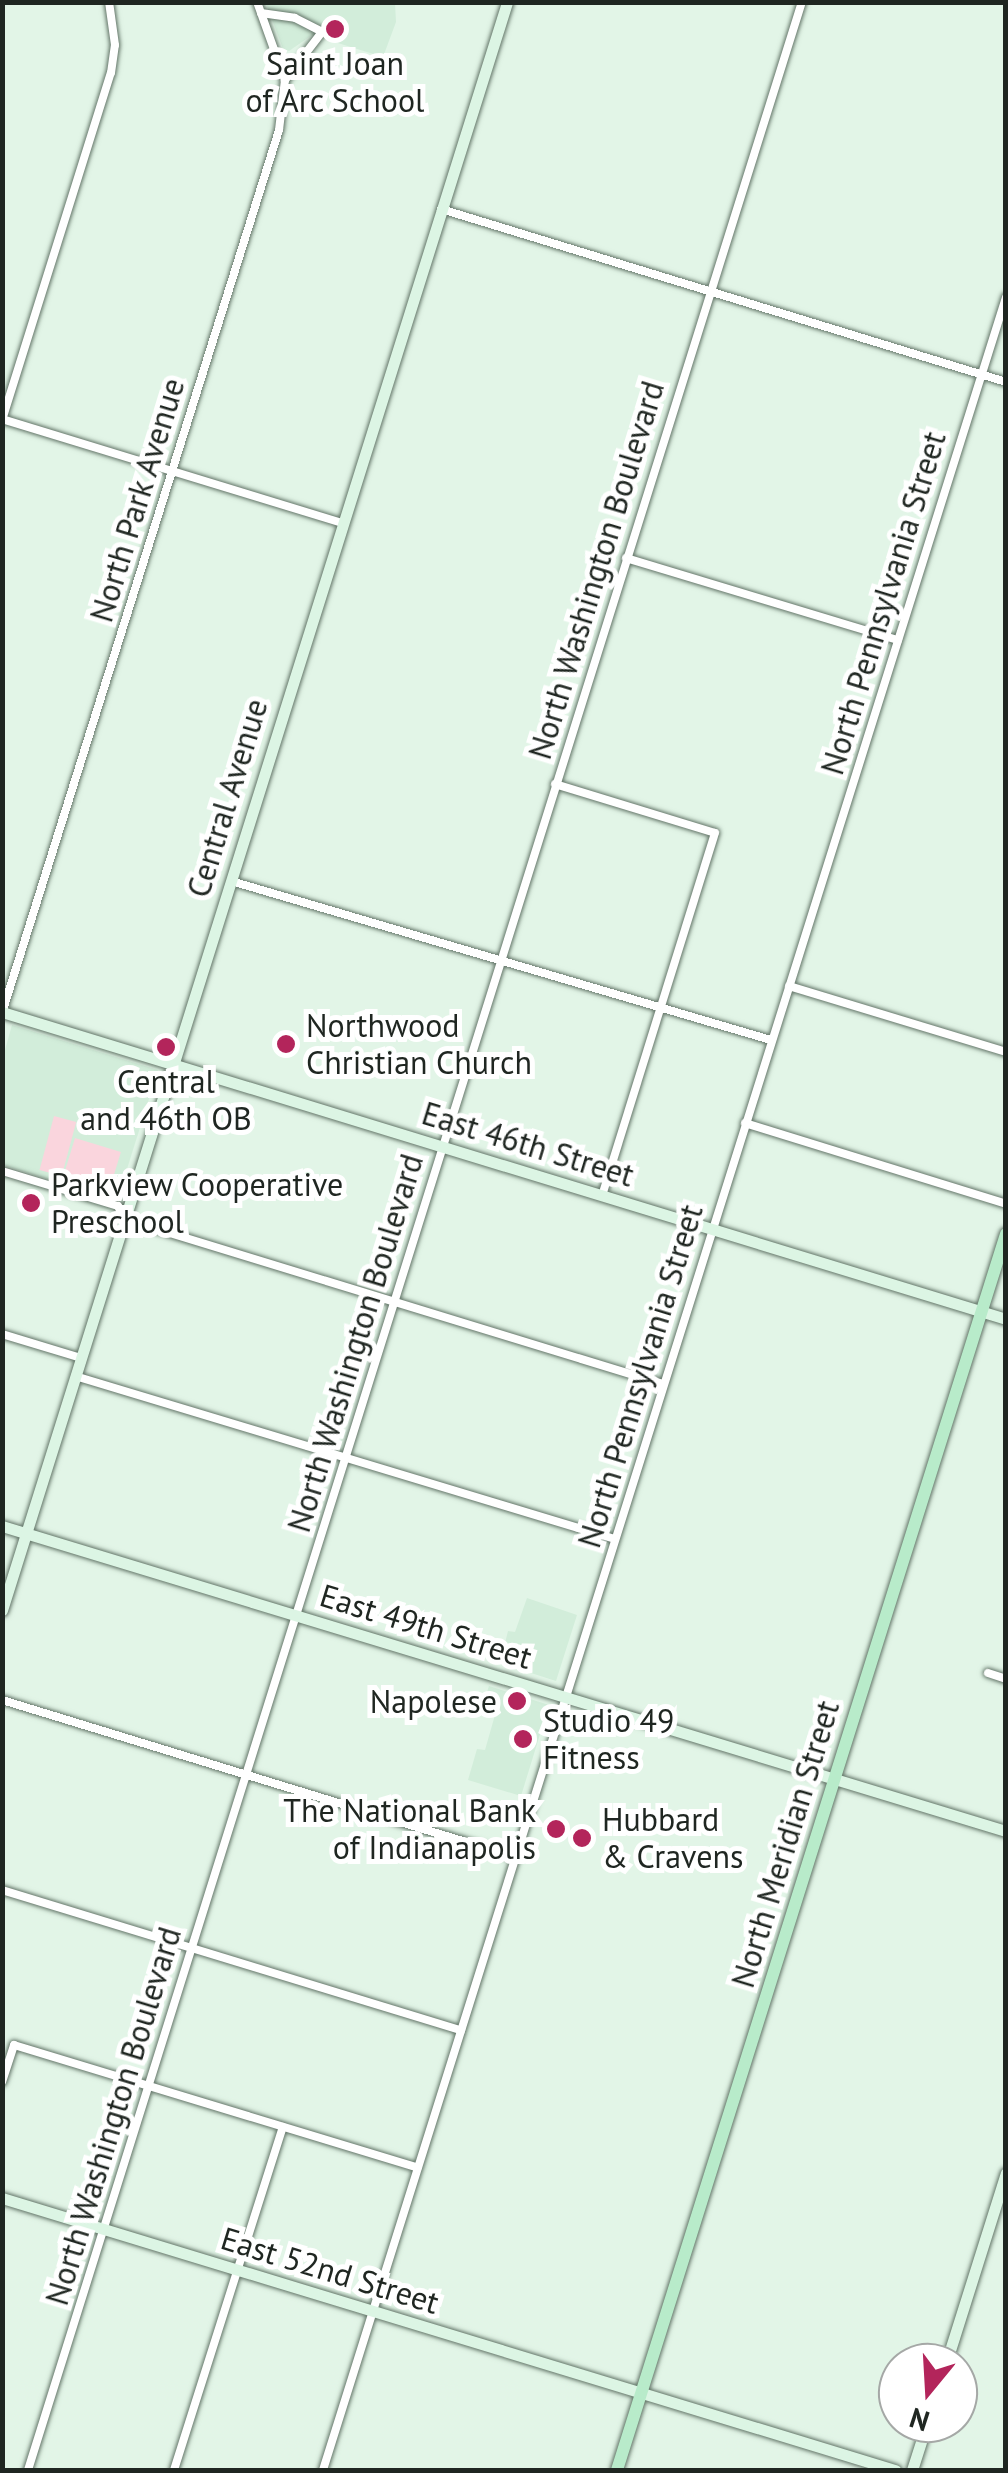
<!DOCTYPE html>
<style>
body{margin:0}
#map{position:relative;width:1008px;height:2473px;overflow:hidden;background:#e2f5e7;font-family:"PT Sans",sans-serif}
div>[style]{position:absolute}
.built>*{inset:0;background:#d2edda}
.green>*{inset:0;background:#fad5dd;transform-origin:0 0}
.roads{filter:drop-shadow(0 0 2px #637568) drop-shadow(0 0 2px #637568)}
.street>*{height:8px;margin:-4px;padding:0 4px;transform-origin:4px;border-radius:4px;background:#fff}
.secondary>*{height:11px;margin:-5.5px;padding:0 5.5px;transform-origin:5.5px;border-radius:5.5px;background:#dcf5e4}
.primary>*{height:12px;margin:-6px;padding:0 6px;transform-origin:6px;border-radius:6px;background:#b8ebca}
.dots>*{width:28px;height:28px;translate:-50% -50%;box-sizing:border-box;border:5px solid #fff;border-radius:50%}
span{translate:-50% -50%;white-space:nowrap;text-align:center;line-height:1.15;-webkit-text-stroke:10px #fff;paint-order:stroke}
.poi-label{font-size:32px;color:#1f2621}
.left{translate:0 -50%;text-align:left}
.right{translate:-100% -50%;text-align:right}
.street-label{font-size:32px;color:#1f2621}
.frame{position:absolute;inset:0;border:5px solid #1f2621;pointer-events:none}
.north{position:absolute;left:878px;top:2343px;width:100px;height:100px;box-sizing:border-box;background:#fff;border:2px solid #a5a8a6;border-radius:50%;rotate:198deg;font-size:28px;font-weight:700;line-height:40px;text-align:center;color:#1f2621}
.north::after{content:'';display:block;margin:auto;width:35px;height:45px;background:#b3255b;clip-path:polygon(50% 0,100% 100%,50% 72%,0 100%)}
</style>
<div id="map">
<div class="built">
<div style="clip-path:polygon(266px 3px,395px 3px,396px 22px,383px 57px,312px 35px,289px 51px,283px 49px)"></div>
<div style="clip-path:polygon(12px 1025px,158px 1070px,117px 1201px,3px 1165px,3px 1057px)"></div>
<div style="clip-path:polygon(527px 1598px,577px 1615px,556px 1681px,500px 1663px,508px 1631px,515px 1632px)"></div>
<div style="clip-path:polygon(489px 1686px,549px 1705px,521px 1796px,468px 1780px,477px 1749px,485px 1750px,495px 1715px,481px 1710px)"></div>
</div>
<div class="green">
<div style="left:54px;top:1116px;width:23px;height:56px;rotate:15deg"></div>
<div style="left:75px;top:1138px;width:48px;height:41px;rotate:17deg"></div>
</div>
<div class="roads">
<div class="street">
<div style="left:261px;top:13px;width:34px;rotate:8deg"></div>
<div style="left:295px;top:18px;width:30px;rotate:27deg"></div>
<div style="left:322px;top:32px;width:61px;rotate:127.6deg"></div>
<div style="left:441px;top:209px;width:591px;rotate:17.02deg"></div>
<div style="left:2px;top:419px;width:356px;rotate:17deg"></div>
<div style="left:2px;top:420px;width:364px;rotate:-72.6deg"></div>
<div style="left:111px;top:73px;width:28px;rotate:-82deg"></div>
<div style="left:115px;top:45px;width:43px;rotate:-97.9deg"></div>
<div style="left:626px;top:558px;width:284px;rotate:16.8deg"></div>
<div style="left:555px;top:784px;width:167px;rotate:17deg"></div>
<div style="left:715px;top:833px;width:379px;rotate:107.3deg"></div>
<div style="left:231px;top:881px;width:563px;rotate:16.41deg"></div>
<div style="left:789px;top:986px;width:227px;rotate:16.9deg"></div>
<div style="left:2px;top:1013px;width:925px;rotate:-72.58deg"></div>
<div style="left:279px;top:130px;width:50px;rotate:-83.2deg"></div>
<div style="left:285px;top:80px;width:83px;rotate:-109.7deg"></div>
<div style="left:745px;top:1123px;width:273px;rotate:17.2deg"></div>
<div style="left:2px;top:1171px;width:121px;rotate:16.8deg"></div>
<div style="left:118px;top:1206px;width:14px;rotate:65deg"></div>
<div style="left:124px;top:1219px;width:564px;rotate:17.02deg"></div>
<div style="left:2px;top:1334px;width:83px;rotate:16.9deg"></div>
<div style="left:75px;top:1376px;width:564px;rotate:16.8deg"></div>
<div style="left:988px;top:1673px;width:19px;rotate:18deg"></div>
<div style="left:2px;top:1700px;width:536px;rotate:17.02deg"></div>
<div style="left:2px;top:1890px;width:480px;rotate:17deg"></div>
<div style="left:2px;top:2082px;width:39px;rotate:-72deg"></div>
<div style="left:14px;top:2045px;width:422px;rotate:16.9deg"></div>
<div style="left:28px;top:2470px;width:2587px;rotate:-72.59deg"></div>
<div style="left:174px;top:2470px;width:360px;rotate:-72.4deg"></div>
<div style="left:323px;top:2470px;width:2278px;rotate:-72.55deg"></div>
</div>
<div class="secondary">
<div style="left:2px;top:1012px;width:1050px;rotate:17deg"></div>
<div style="left:2px;top:1526px;width:1049px;rotate:16.9deg"></div>
<div style="left:2px;top:1610px;width:1685px;rotate:-72.56deg"></div>
<div style="left:2px;top:2198px;width:934px;rotate:16.94deg"></div>
<div style="left:946px;top:2363px;width:199px;rotate:-72.5deg"></div>
<div style="left:912px;top:2470px;width:49px;rotate:-72.3deg"></div>
</div>
<div class="primary">
<div style="left:617px;top:2470px;width:1296px;rotate:-72.53deg"></div>
</div>
</div>
<div class="dots">
<div style="left:335px;top:29px;background:#b3255b"></div>
<div style="left:286px;top:1044px;background:#b3255b"></div>
<div style="left:166px;top:1047px;background:#b3255b"></div>
<div style="left:31px;top:1203px;background:#b3255b"></div>
<div style="left:517px;top:1701px;background:#b3255b"></div>
<div style="left:523px;top:1739px;background:#b3255b"></div>
<div style="left:556px;top:1829px;background:#b3255b"></div>
<div style="left:582px;top:1838px;background:#b3255b"></div>
</div>
<div class="poi-label">
<span style="left:335px;top:82px">Saint Joan<br>of Arc School</span>
<span class="left" style="left:306px;top:1044px">Northwood<br>Christian Church</span>
<span style="left:166px;top:1100px">Central<br>and 46th OB</span>
<span class="left" style="left:51px;top:1203px">Parkview Cooperative<br>Preschool</span>
<span class="right" style="left:497px;top:1701px">Napolese</span>
<span class="left" style="left:543px;top:1739px">Studio 49<br>Fitness</span>
<span class="right" style="left:536px;top:1829px">The National Bank<br>of Indianapolis</span>
<span class="left" style="left:602px;top:1838px">Hubbard<br>&amp; Cravens</span>
</div>
<div class="street-label">
<span style="left:137px;top:500px;rotate:-73deg">North Park Avenue</span>
<span style="left:596px;top:570px;rotate:-73deg">North Washington Boulevard</span>
<span style="left:883px;top:603px;rotate:-73deg">North Pennsylvania Street</span>
<span style="left:227px;top:798px;rotate:-73deg">Central Avenue</span>
<span style="left:528px;top:1144px;rotate:17deg">East 46th Street</span>
<span style="left:355px;top:1343px;rotate:-73deg">North Washington Boulevard</span>
<span style="left:640px;top:1376px;rotate:-73deg">North Pennsylvania Street</span>
<span style="left:426px;top:1626px;rotate:17deg">East 49th Street</span>
<span style="left:785px;top:1844px;rotate:-73deg">North Meridian Street</span>
<span style="left:113px;top:2116px;rotate:-73deg">North Washington Boulevard</span>
<span style="left:330px;top:2270px;rotate:17deg">East 52nd Street</span>
</div>
<div class="frame"></div>
<div class="north">N</div>
</div>
